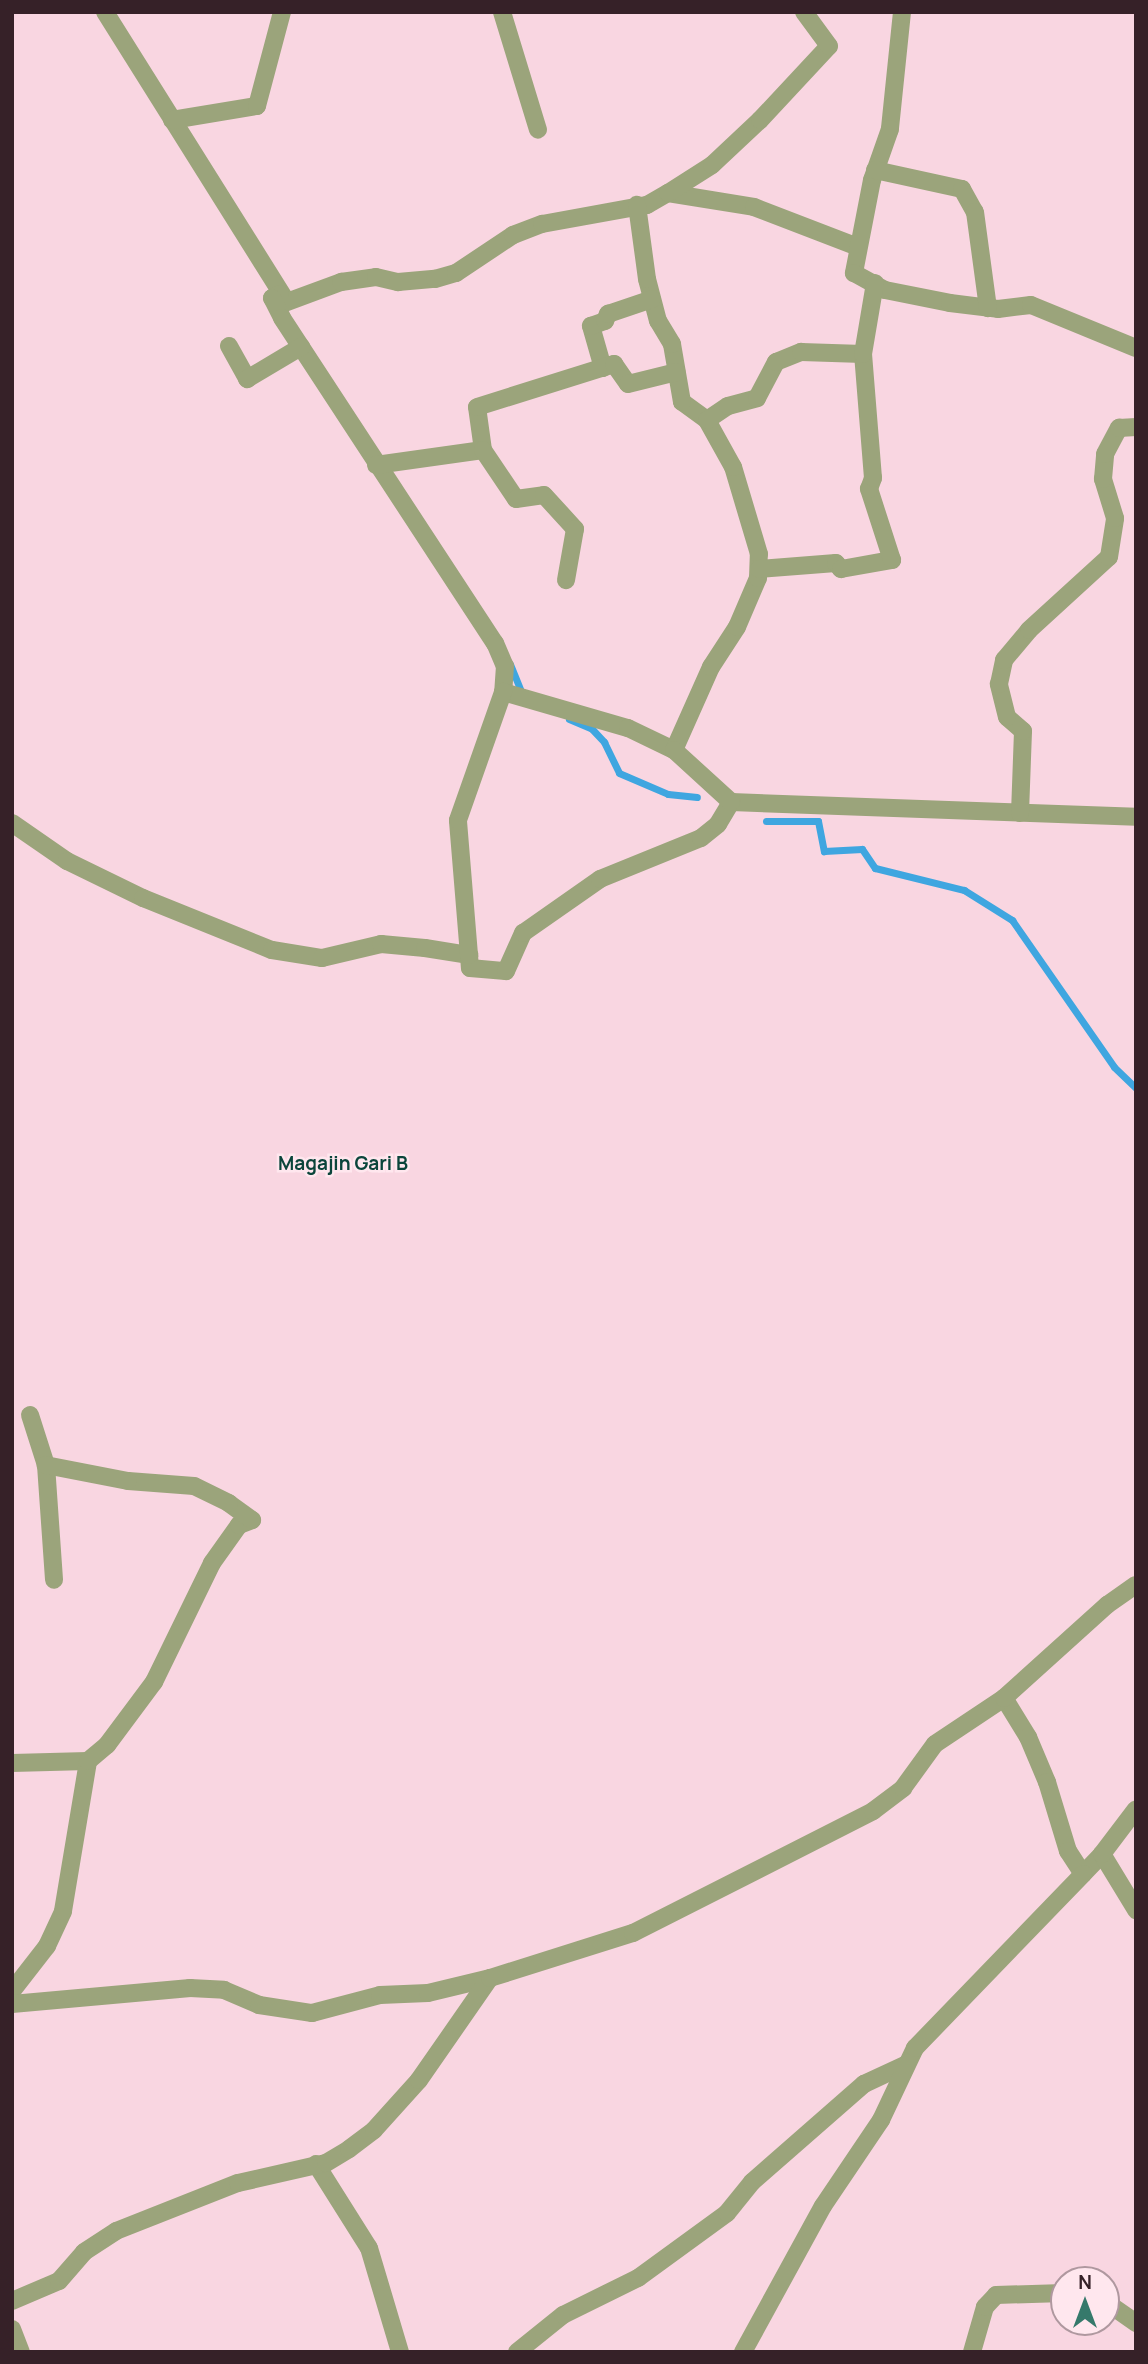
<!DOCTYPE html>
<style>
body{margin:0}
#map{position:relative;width:1148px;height:2364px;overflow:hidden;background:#f9d6e1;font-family:Manrope,sans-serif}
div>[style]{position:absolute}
.stream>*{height:7px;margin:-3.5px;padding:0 3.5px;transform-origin:3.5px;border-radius:3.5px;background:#3fa6e0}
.street>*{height:18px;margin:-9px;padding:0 9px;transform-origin:9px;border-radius:9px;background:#9ba47b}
span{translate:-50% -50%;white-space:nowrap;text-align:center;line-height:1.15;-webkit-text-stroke:5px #ffe7ee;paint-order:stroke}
.neighbourhood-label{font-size:19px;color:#0b453b;font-weight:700}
.frame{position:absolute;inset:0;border:14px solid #362128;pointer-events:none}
.north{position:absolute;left:1050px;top:2266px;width:70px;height:70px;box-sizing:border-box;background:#ffe7ee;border:2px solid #af989f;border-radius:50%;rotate:0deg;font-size:19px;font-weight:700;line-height:28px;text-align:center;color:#362128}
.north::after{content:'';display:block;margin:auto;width:24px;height:32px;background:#36796b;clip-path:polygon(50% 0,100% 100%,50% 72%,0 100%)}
</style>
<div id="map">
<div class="stream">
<div style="left:510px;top:664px;width:31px;rotate:68deg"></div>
<div style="left:569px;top:719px;width:25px;rotate:23deg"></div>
<div style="left:592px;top:729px;width:18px;rotate:47deg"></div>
<div style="left:604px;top:742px;width:34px;rotate:64deg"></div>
<div style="left:619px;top:773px;width:53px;rotate:23.2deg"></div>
<div style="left:668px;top:794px;width:29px;rotate:6deg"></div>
<div style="left:766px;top:821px;width:52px"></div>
<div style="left:818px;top:821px;width:31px;rotate:79deg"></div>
<div style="left:824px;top:851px;width:38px;rotate:-3deg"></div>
<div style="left:862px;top:849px;width:23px;rotate:56deg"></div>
<div style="left:875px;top:868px;width:92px;rotate:13.9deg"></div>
<div style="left:964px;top:890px;width:57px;rotate:32deg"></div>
<div style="left:1012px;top:920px;width:179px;rotate:55.2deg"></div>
<div style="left:1114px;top:1067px;width:30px;rotate:44deg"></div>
</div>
<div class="street">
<div style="left:105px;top:12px;width:342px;rotate:57.9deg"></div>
<div style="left:287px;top:302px;width:58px;rotate:-20.3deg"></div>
<div style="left:341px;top:282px;width:35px;rotate:-8deg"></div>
<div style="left:376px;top:277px;width:23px;rotate:13deg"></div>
<div style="left:398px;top:282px;width:37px;rotate:-5deg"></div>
<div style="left:435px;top:279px;width:22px;rotate:-16deg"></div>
<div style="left:456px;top:273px;width:69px;rotate:-33.7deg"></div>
<div style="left:513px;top:235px;width:31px;rotate:-21deg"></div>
<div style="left:542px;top:224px;width:107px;rotate:-10.3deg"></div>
<div style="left:647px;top:205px;width:24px;rotate:-30deg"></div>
<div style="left:668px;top:193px;width:87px;rotate:9.2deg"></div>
<div style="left:754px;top:207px;width:111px;rotate:21deg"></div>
<div style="left:502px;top:12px;width:123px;rotate:73deg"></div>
<div style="left:902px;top:12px;width:118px;rotate:95.9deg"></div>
<div style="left:890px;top:129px;width:54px;rotate:109.4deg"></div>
<div style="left:872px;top:180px;width:95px;rotate:101deg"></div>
<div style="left:854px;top:273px;width:35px;rotate:29deg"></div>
<div style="left:885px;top:290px;width:66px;rotate:11.3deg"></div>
<div style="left:950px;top:303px;width:48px;rotate:7.1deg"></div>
<div style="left:998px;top:309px;width:33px;rotate:-7deg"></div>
<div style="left:1031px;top:305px;width:113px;rotate:22.3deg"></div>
<div style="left:172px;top:120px;width:86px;rotate:-9.4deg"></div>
<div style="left:257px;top:106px;width:97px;rotate:-75.1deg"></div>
<div style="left:875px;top:170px;width:89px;rotate:12.3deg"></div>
<div style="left:962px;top:189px;width:26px;rotate:61deg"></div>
<div style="left:975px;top:212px;width:97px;rotate:82.3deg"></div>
<div style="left:668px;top:193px;width:52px;rotate:-32.5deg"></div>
<div style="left:712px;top:165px;width:66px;rotate:-43.2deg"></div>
<div style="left:760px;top:120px;width:101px;rotate:-47deg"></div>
<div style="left:829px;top:46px;width:42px;rotate:-126.3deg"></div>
<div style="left:280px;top:294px;width:9px;rotate:153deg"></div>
<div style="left:272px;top:298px;width:22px;rotate:63deg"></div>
<div style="left:282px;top:318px;width:389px;rotate:56.8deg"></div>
<div style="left:495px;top:643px;width:25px;rotate:67deg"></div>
<div style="left:505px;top:666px;width:26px;rotate:94deg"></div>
<div style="left:503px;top:692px;width:130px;rotate:16.1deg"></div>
<div style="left:628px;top:728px;width:51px;rotate:25.6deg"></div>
<div style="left:674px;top:750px;width:91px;rotate:-66deg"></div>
<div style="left:711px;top:667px;width:48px;rotate:-57deg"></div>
<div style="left:737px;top:627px;width:53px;rotate:-66.8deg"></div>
<div style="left:758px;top:578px;width:24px;rotate:-88deg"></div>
<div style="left:759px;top:554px;width:91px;rotate:-106.6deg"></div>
<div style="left:733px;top:467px;width:54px;rotate:-119deg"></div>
<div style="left:707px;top:420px;width:31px;rotate:-144deg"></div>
<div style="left:682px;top:402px;width:59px;rotate:-99.8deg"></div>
<div style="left:672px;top:344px;width:27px;rotate:-121deg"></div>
<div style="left:658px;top:321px;width:43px;rotate:-104.7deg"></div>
<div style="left:647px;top:279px;width:75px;rotate:-97.7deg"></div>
<div style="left:229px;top:346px;width:38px;rotate:61deg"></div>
<div style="left:247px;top:379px;width:63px;rotate:-30.7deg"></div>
<div style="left:603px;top:368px;width:44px;rotate:-105.9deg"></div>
<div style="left:591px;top:326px;width:15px;rotate:-20deg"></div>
<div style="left:605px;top:321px;width:8px;rotate:-67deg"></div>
<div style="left:608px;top:314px;width:46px;rotate:-18.8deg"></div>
<div style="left:707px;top:420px;width:25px;rotate:-34deg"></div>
<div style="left:728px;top:406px;width:30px;rotate:-15deg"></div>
<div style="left:757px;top:398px;width:41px;rotate:-62.2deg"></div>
<div style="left:776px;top:362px;width:27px;rotate:-22deg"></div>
<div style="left:801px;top:352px;width:62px;rotate:1.8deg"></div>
<div style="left:483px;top:450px;width:43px;rotate:-97.9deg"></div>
<div style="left:477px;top:407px;width:144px;rotate:-17.4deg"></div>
<div style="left:614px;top:364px;width:24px;rotate:55deg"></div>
<div style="left:628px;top:384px;width:50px;rotate:-13.8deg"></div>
<div style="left:376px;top:465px;width:108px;rotate:-8deg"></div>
<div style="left:483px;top:450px;width:59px;rotate:56deg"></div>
<div style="left:516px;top:499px;width:28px;rotate:-8deg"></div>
<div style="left:544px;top:495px;width:46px;rotate:47.6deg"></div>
<div style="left:575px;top:529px;width:52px;rotate:100deg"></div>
<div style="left:759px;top:569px;width:77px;rotate:-4.5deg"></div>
<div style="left:836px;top:563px;width:8px;rotate:50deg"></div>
<div style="left:841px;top:569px;width:52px;rotate:-10deg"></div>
<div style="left:892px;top:560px;width:75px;rotate:-107.9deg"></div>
<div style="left:869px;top:489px;width:12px;rotate:-70deg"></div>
<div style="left:873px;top:478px;width:124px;rotate:-94.6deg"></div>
<div style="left:863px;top:354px;width:72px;rotate:-80.4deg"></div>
<div style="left:731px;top:802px;width:405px;rotate:2.1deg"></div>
<div style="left:1020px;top:813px;width:82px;rotate:-87.9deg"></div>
<div style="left:1023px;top:731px;width:21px;rotate:-139deg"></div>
<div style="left:1007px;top:717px;width:34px;rotate:-104deg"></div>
<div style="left:999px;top:684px;width:25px;rotate:-78deg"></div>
<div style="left:1004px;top:660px;width:39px;rotate:-50deg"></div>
<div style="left:1029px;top:630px;width:108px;rotate:-42.4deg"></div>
<div style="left:1109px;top:557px;width:39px;rotate:-81deg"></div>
<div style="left:1115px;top:518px;width:41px;rotate:-107.1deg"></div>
<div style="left:1103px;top:479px;width:25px;rotate:-85deg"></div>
<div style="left:1105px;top:454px;width:30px;rotate:-62deg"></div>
<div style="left:1119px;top:428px;width:17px;rotate:-3deg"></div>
<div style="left:12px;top:823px;width:67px;rotate:34.6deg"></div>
<div style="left:67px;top:861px;width:85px;rotate:26deg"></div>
<div style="left:143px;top:898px;width:139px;rotate:22deg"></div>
<div style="left:272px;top:950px;width:51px;rotate:9.1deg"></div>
<div style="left:322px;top:958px;width:61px;rotate:-13.3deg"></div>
<div style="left:381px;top:944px;width:44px;rotate:5.2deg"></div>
<div style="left:425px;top:948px;width:45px;rotate:9deg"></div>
<div style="left:469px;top:955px;width:13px;rotate:86deg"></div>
<div style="left:470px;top:968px;width:36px;rotate:5deg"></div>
<div style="left:506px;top:971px;width:42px;rotate:-65.9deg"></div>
<div style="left:523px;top:933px;width:94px;rotate:-35deg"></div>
<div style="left:600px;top:879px;width:109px;rotate:-22.1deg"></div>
<div style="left:701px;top:838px;width:22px;rotate:-39deg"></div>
<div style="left:718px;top:824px;width:26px;rotate:-59deg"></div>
<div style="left:731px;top:802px;width:77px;rotate:-137.6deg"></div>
<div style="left:469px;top:955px;width:135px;rotate:-94.7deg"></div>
<div style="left:458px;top:820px;width:136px;rotate:-70.6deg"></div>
<div style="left:30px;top:1415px;width:52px;rotate:72.3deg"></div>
<div style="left:46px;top:1465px;width:115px;rotate:86deg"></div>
<div style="left:1004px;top:1698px;width:46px;rotate:58.4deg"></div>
<div style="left:1028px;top:1737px;width:49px;rotate:67.1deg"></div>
<div style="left:1047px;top:1782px;width:72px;rotate:73.1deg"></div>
<div style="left:1068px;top:1851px;width:27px;rotate:57deg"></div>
<div style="left:1083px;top:1874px;width:28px;rotate:-46deg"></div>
<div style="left:1102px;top:1854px;width:66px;rotate:58.7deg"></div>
<div style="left:12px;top:1763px;width:76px;rotate:-1.5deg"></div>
<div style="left:1102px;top:1854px;width:56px;rotate:-52.9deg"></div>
<div style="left:12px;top:1991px;width:57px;rotate:-52.1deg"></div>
<div style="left:47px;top:1946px;width:38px;rotate:-65deg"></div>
<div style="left:63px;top:1911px;width:152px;rotate:-80.5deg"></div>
<div style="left:88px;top:1761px;width:25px;rotate:-40deg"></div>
<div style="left:107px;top:1745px;width:79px;rotate:-53.3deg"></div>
<div style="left:154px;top:1682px;width:132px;rotate:-64deg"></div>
<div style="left:212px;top:1563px;width:47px;rotate:-54.6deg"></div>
<div style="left:239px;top:1525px;width:14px;rotate:-21deg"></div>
<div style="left:252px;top:1520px;width:29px;rotate:-144deg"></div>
<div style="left:229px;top:1503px;width:39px;rotate:-154deg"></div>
<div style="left:194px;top:1486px;width:66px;rotate:-175.7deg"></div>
<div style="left:128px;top:1481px;width:84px;rotate:-169deg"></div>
<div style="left:12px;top:2004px;width:179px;rotate:-5.1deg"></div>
<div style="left:190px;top:1988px;width:34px;rotate:3deg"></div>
<div style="left:224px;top:1990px;width:38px;rotate:23deg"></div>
<div style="left:259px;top:2005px;width:54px;rotate:8.6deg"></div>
<div style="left:312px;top:2013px;width:70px;rotate:-14.8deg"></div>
<div style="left:380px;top:1995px;width:48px;rotate:-2.4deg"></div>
<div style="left:428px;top:1993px;width:64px;rotate:-13.6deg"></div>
<div style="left:316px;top:2164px;width:99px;rotate:57.8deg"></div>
<div style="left:369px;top:2248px;width:109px;rotate:73.4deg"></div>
<div style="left:12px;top:2301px;width:51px;rotate:-23.1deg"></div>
<div style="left:59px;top:2281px;width:38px;rotate:-49deg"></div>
<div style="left:84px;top:2252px;width:38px;rotate:-33deg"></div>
<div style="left:116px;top:2231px;width:131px;rotate:-21.5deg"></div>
<div style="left:238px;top:2183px;width:90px;rotate:-12.8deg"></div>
<div style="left:326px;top:2163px;width:27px;rotate:-31deg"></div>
<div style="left:349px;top:2149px;width:31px;rotate:-37deg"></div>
<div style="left:374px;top:2130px;width:67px;rotate:-48deg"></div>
<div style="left:419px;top:2080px;width:124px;rotate:-55.2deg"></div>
<div style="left:490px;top:1978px;width:150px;rotate:-17.5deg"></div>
<div style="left:633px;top:1933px;width:269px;rotate:-26.9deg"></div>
<div style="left:873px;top:1811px;width:38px;rotate:-37deg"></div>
<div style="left:903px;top:1788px;width:54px;rotate:-54deg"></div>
<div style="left:935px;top:1744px;width:83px;rotate:-33.7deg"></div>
<div style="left:1004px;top:1698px;width:139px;rotate:-42.1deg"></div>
<div style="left:1107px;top:1605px;width:35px;rotate:-35deg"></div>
<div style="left:1106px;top:2302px;width:37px;rotate:35deg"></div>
<div style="left:12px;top:2329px;width:25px;rotate:69deg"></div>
<div style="left:517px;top:2352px;width:59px;rotate:-38.8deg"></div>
<div style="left:563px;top:2315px;width:84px;rotate:-26.3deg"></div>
<div style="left:638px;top:2278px;width:110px;rotate:-36.1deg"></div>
<div style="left:727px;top:2213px;width:40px;rotate:-51deg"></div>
<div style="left:752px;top:2182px;width:149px;rotate:-41.2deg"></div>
<div style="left:864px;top:2084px;width:47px;rotate:-24.9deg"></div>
<div style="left:743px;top:2352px;width:166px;rotate:-61.3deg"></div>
<div style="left:823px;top:2206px;width:104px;rotate:-56deg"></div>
<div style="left:881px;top:2120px;width:80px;rotate:-64.7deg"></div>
<div style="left:915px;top:2048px;width:242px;rotate:-46deg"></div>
<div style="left:972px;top:2352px;width:47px;rotate:-73.9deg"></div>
<div style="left:985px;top:2307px;width:16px;rotate:-47deg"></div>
<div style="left:996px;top:2295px;width:68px;rotate:-1.7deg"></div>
</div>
<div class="neighbourhood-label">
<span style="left:343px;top:1164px">Magajin Gari B</span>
</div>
<div class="frame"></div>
<div class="north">N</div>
</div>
